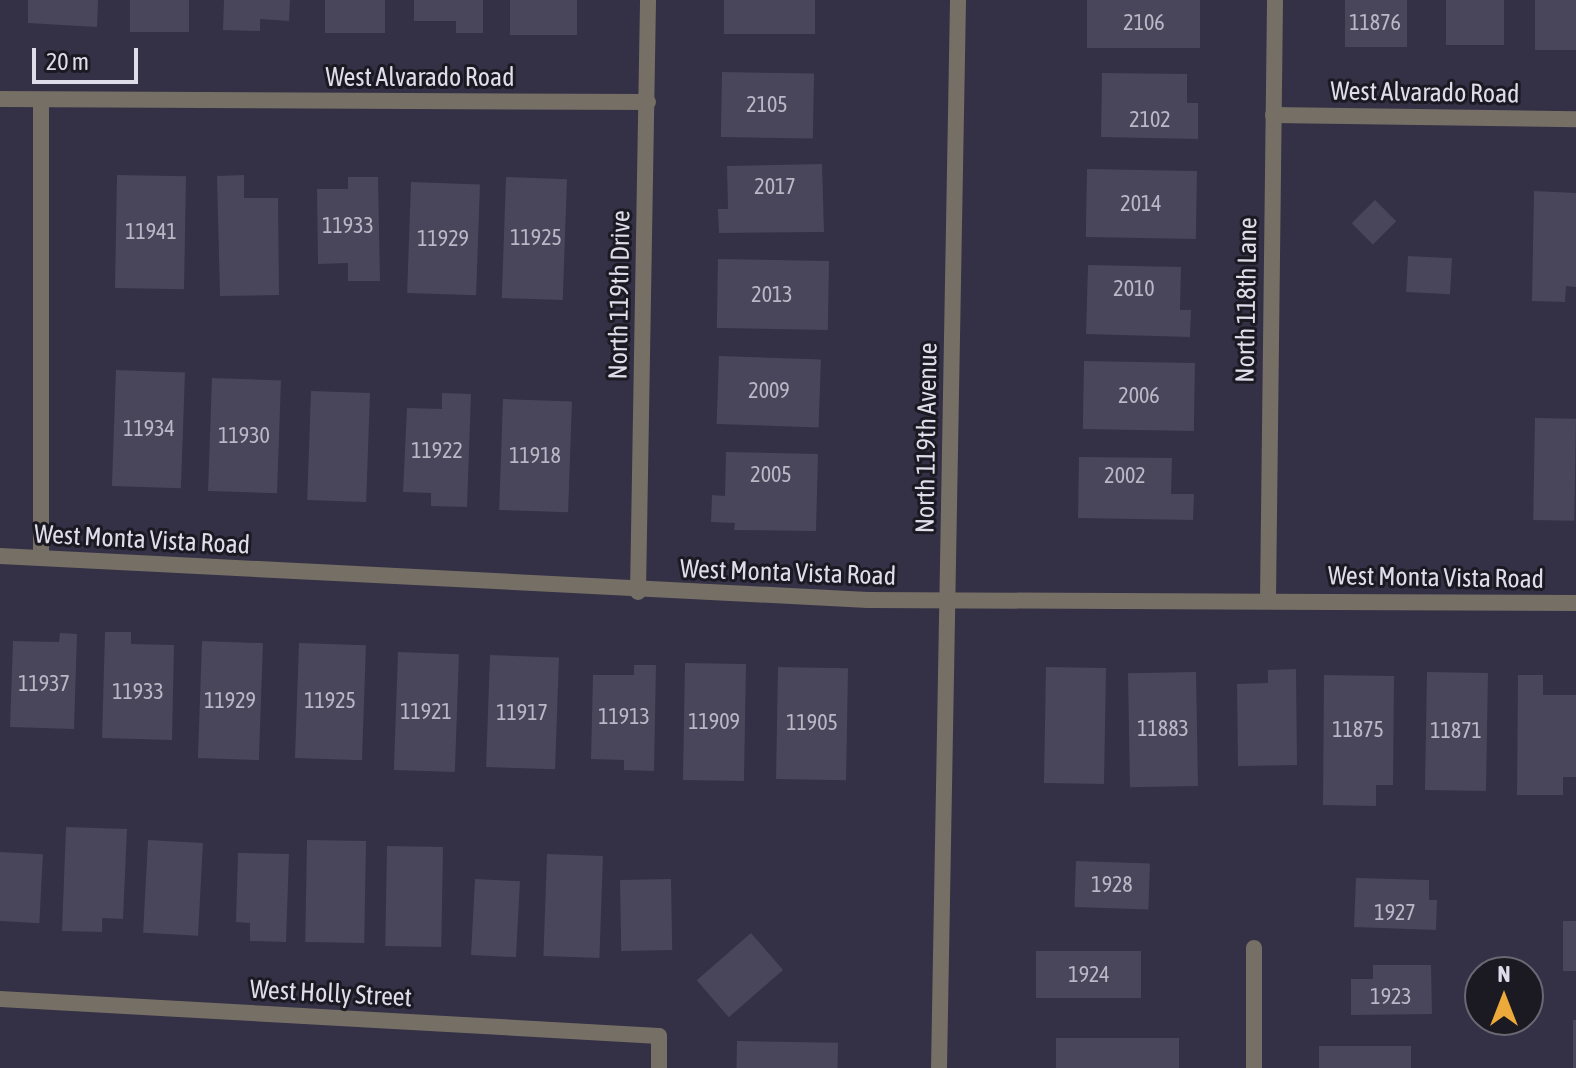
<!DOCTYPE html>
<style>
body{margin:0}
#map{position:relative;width:1576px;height:1068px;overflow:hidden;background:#343045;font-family:"Asap Condensed",sans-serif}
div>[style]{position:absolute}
.building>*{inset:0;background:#49455b;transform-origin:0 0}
.minor>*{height:16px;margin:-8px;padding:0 8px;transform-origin:8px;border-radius:8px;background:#756f65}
span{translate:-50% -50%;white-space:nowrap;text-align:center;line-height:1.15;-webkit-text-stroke:6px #1b1a23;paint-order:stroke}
.number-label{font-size:22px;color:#bab7c6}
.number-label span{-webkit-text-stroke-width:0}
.street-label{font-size:26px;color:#dfddea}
.north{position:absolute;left:1464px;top:956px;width:80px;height:80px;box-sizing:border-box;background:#1b1a23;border:2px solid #696873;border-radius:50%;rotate:0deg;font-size:22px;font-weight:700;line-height:32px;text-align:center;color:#dfddea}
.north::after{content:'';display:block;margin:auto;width:28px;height:36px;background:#ebaa39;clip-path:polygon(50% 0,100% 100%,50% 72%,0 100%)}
.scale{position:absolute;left:32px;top:48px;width:106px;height:36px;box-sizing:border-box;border:4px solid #dfddea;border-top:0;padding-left:10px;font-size:24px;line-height:28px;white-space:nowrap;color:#dfddea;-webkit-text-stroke:6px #1b1a23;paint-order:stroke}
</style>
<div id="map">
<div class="building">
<div style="clip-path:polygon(28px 0,98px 0,97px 27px,28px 23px)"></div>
<div style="left:130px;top:0;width:59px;height:32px"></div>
<div style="clip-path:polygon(224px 0,290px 0,289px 21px,260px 19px,260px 31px,223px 30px)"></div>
<div style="left:325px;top:0;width:60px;height:33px"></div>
<div style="clip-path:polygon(414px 0,483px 0,483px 33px,456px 33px,456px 21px,414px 21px)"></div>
<div style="left:510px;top:0;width:67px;height:35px"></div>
<div style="left:724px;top:0;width:91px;height:34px"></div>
<div style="left:1087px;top:0;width:113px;height:48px"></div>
<div style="left:1345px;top:0;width:62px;height:47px"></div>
<div style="left:1446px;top:0;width:58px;height:45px"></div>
<div style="left:1535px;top:0;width:41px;height:50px"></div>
<div style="left:722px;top:72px;width:92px;height:65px;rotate:1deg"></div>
<div style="clip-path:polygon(1102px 73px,1187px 74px,1187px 103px,1198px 103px,1198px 139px,1101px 137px)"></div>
<div style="clip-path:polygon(822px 164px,824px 232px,719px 233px,718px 209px,728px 209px,727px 166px)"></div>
<div style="left:1087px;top:169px;width:110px;height:68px;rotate:1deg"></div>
<div style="left:117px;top:175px;width:69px;height:113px;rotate:1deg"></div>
<div style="clip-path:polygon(244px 175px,244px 198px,278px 198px,279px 295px,220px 296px,217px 176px)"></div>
<div style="clip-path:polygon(348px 177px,378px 177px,380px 281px,348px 281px,348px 263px,318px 264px,317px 189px,348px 189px)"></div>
<div style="left:506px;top:177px;width:61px;height:121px;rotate:2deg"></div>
<div style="left:411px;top:182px;width:69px;height:111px;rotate:2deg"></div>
<div style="clip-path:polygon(1534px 191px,1576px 193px,1576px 287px,1566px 286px,1565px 302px,1532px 301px)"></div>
<div style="left:1375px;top:200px;width:30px;height:33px;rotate:45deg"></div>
<div style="left:1408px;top:256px;width:44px;height:36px;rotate:3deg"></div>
<div style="left:718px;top:259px;width:111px;height:69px;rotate:1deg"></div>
<div style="clip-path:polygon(1088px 265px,1181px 267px,1180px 310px,1191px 310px,1190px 337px,1086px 334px)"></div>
<div style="left:719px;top:356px;width:102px;height:68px;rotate:2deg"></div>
<div style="left:1084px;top:361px;width:111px;height:68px;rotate:1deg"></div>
<div style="left:116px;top:370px;width:69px;height:116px;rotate:2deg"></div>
<div style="left:212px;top:378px;width:69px;height:113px;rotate:2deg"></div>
<div style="left:311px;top:391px;width:59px;height:109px;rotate:2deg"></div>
<div style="clip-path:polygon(442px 393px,471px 394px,467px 507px,431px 506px,431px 493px,403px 492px,407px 408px,442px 409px)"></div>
<div style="left:503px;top:399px;width:69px;height:111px;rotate:2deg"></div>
<div style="left:1535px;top:418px;width:41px;height:102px;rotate:1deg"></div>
<div style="clip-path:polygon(726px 452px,818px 454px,816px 531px,734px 530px,735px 523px,711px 522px,712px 495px,725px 496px)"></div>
<div style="clip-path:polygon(1079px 457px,1172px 458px,1171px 494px,1194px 494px,1193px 520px,1078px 518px)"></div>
<div style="clip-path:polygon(105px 632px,131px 632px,131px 644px,174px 645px,172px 740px,102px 738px)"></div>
<div style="clip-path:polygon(60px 633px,77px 634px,74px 729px,10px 727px,13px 641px,59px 642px)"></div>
<div style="left:202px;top:641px;width:61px;height:117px;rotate:2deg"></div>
<div style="left:299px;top:643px;width:67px;height:115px;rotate:2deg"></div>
<div style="left:398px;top:652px;width:61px;height:118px;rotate:2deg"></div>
<div style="left:490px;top:655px;width:69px;height:112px;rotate:2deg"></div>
<div style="left:685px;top:663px;width:61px;height:117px;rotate:1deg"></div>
<div style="clip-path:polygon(634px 665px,656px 665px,654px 771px,624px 770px,624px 760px,591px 759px,593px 675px,634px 675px)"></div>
<div style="left:778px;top:667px;width:70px;height:112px;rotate:1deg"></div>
<div style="left:1046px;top:667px;width:60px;height:116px;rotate:1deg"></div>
<div style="clip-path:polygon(1296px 669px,1297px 765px,1238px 766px,1237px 684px,1268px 683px,1268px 670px)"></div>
<div style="left:1196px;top:672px;width:114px;height:68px;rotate:89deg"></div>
<div style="left:1427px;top:672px;width:61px;height:118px;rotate:1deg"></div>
<div style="clip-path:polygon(1324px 675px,1394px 676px,1393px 785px,1376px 785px,1376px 806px,1323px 805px)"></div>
<div style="clip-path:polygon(1518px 675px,1543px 675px,1543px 695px,1576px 695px,1576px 777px,1563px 777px,1563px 795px,1517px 795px)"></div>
<div style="clip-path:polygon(66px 827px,127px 829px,123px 919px,102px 918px,102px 932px,62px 931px)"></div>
<div style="left:148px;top:840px;width:55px;height:93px;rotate:3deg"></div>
<div style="left:307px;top:840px;width:59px;height:102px;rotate:1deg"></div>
<div style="left:387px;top:846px;width:56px;height:100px;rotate:1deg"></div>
<div style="left:0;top:852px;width:43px;height:69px;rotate:3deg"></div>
<div style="clip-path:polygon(238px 853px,289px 854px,286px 942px,250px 941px,250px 923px,236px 922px)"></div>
<div style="left:547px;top:854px;width:56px;height:102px;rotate:2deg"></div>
<div style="left:1076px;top:861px;width:74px;height:46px;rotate:2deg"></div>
<div style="clip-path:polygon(1356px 878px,1429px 880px,1429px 900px,1437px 900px,1436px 930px,1354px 927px)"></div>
<div style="left:475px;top:879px;width:45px;height:76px;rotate:3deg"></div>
<div style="left:671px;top:879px;width:71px;height:51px;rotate:89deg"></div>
<div style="left:1563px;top:921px;width:13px;height:50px"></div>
<div style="left:751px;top:933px;width:49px;height:72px;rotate:49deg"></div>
<div style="left:1141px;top:951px;width:47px;height:105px;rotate:90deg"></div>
<div style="clip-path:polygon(1373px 965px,1431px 965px,1432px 1014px,1351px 1015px,1351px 979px,1373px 979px)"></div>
<div style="left:1573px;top:1020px;width:3px;height:48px"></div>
<div style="left:1179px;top:1038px;width:30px;height:123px;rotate:90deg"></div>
<div style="left:737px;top:1041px;width:101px;height:27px;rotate:1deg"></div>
<div style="left:1319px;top:1046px;width:92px;height:22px"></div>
</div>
<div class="minor">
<div style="left:0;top:99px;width:648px;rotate:0.27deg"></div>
<div style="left:41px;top:102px;width:456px;rotate:90deg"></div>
<div style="left:1273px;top:115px;width:303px;rotate:0.8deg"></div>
<div style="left:0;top:556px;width:869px;rotate:2.9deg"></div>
<div style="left:868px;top:600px;width:708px;rotate:0.24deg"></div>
<div style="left:638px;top:592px;width:592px;rotate:-89.03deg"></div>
<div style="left:1268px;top:600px;width:600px;rotate:-89.33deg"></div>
<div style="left:1254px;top:948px;width:120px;rotate:90deg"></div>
<div style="left:0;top:999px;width:660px;rotate:3.21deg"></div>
<div style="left:659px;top:1036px;width:32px;rotate:90deg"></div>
<div style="left:939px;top:1068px;width:1068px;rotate:-88.98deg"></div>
</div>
<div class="number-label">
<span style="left:1144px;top:23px">2106</span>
<span style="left:1375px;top:23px">11876</span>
<span style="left:767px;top:105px">2105</span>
<span style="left:1150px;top:120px">2102</span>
<span style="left:775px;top:187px">2017</span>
<span style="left:1141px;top:204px">2014</span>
<span style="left:348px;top:226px">11933</span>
<span style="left:151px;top:232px">11941</span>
<span style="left:536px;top:238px">11925</span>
<span style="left:443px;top:239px">11929</span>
<span style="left:1134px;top:289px">2010</span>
<span style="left:772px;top:295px">2013</span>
<span style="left:769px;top:391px">2009</span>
<span style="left:1139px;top:396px">2006</span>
<span style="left:149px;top:429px">11934</span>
<span style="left:244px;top:436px">11930</span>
<span style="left:437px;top:451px">11922</span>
<span style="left:535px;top:456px">11918</span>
<span style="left:771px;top:475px">2005</span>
<span style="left:1125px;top:476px">2002</span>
<span style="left:44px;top:684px">11937</span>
<span style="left:138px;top:692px">11933</span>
<span style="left:230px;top:701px">11929</span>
<span style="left:330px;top:701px">11925</span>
<span style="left:426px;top:712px">11921</span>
<span style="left:522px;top:713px">11917</span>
<span style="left:624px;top:717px">11913</span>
<span style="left:714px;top:722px">11909</span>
<span style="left:812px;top:723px">11905</span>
<span style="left:1163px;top:729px">11883</span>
<span style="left:1358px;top:730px">11875</span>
<span style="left:1456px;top:731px">11871</span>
<span style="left:1112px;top:885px">1928</span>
<span style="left:1395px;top:913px">1927</span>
<span style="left:1089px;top:975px">1924</span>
<span style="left:1391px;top:997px">1923</span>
</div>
<div class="street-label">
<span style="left:420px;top:78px">West Alvarado Road</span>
<span style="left:1425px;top:93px;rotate:1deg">West Alvarado Road</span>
<span style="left:620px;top:295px;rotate:-89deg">North 119th Drive</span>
<span style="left:1247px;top:300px;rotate:-89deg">North 118th Lane</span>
<span style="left:927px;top:438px;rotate:-89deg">North 119th Avenue</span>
<span style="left:142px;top:540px;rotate:3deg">West Monta Vista Road</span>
<span style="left:788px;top:573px;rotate:2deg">West Monta Vista Road</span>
<span style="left:1436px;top:578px;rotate:1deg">West Monta Vista Road</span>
<span style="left:331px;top:994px;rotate:3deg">West Holly Street</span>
</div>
<div class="north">N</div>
<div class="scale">20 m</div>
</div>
